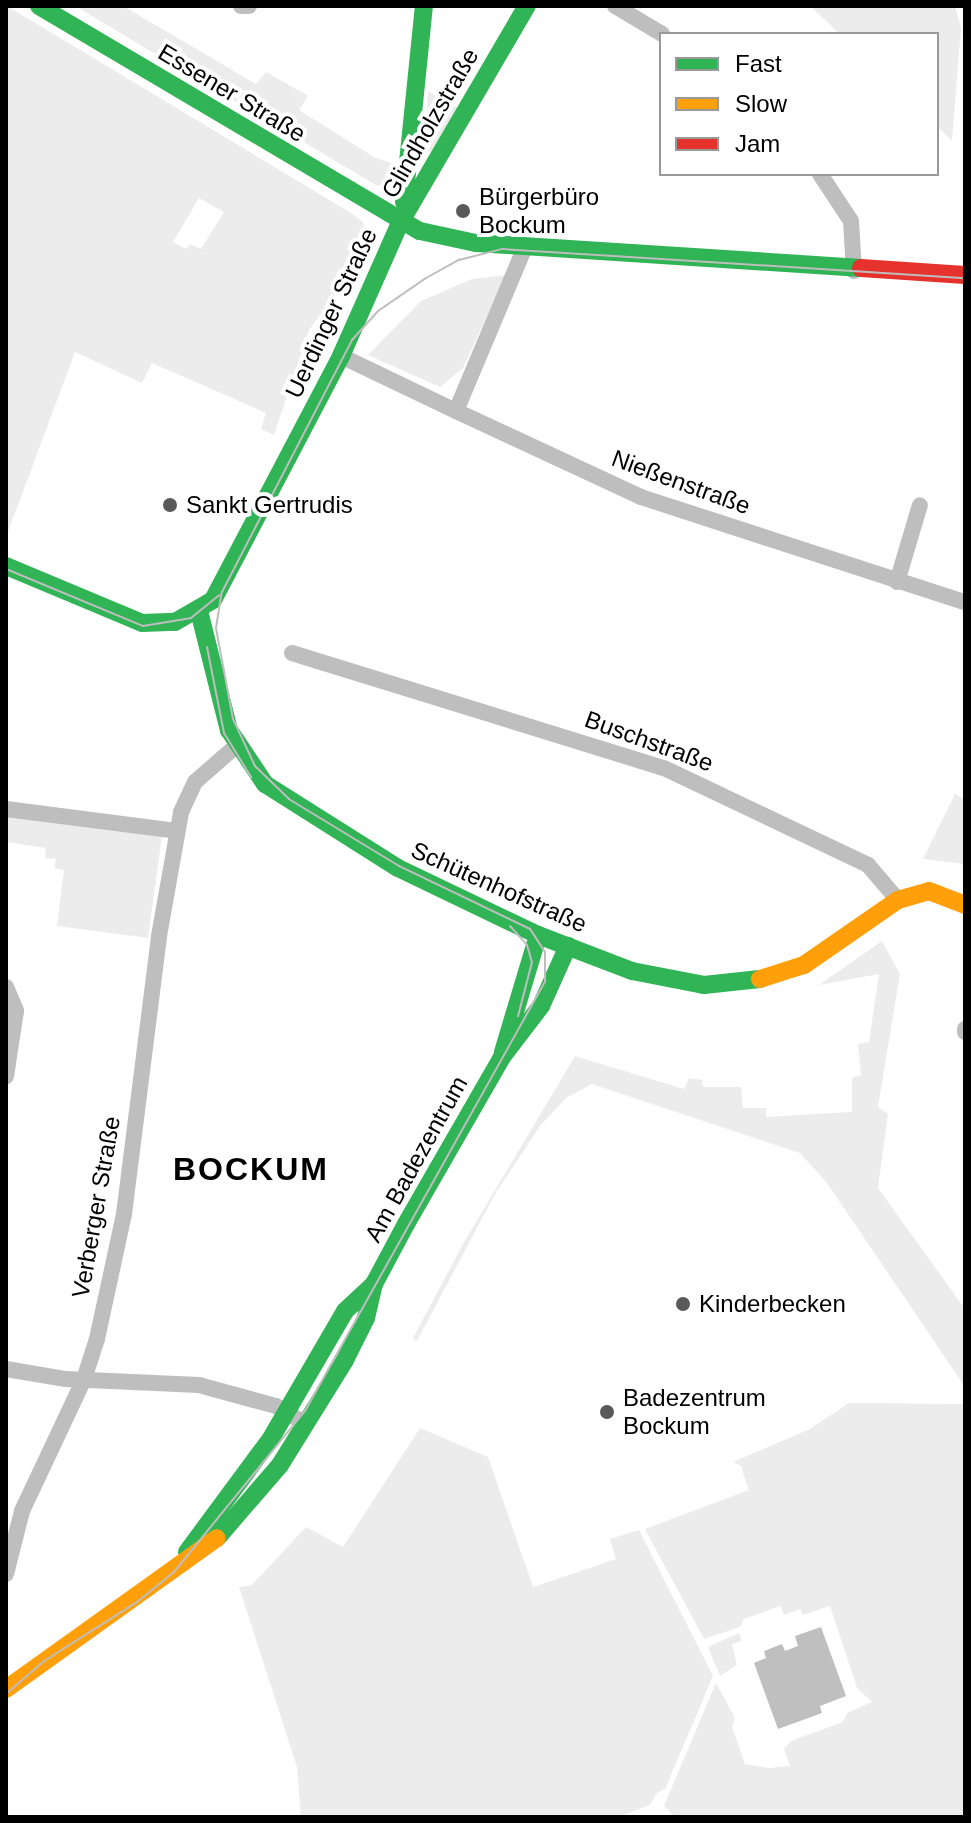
<!DOCTYPE html>
<meta charset="utf-8">
<style>
body{margin:0}
#map{position:relative;width:971px;height:1823px;overflow:hidden;background:#fff;font-family:Helvetica,sans-serif}
div>[style]{position:absolute}
.green>*{inset:0;background:#ececec}
.water>*{inset:0;background:#bfbfbf}
.street>*{height:16px;margin:-8px;padding:0 8px;transform-origin:8px;border-radius:8px;background:#bebebe}
.fast>*{height:18px;margin:-9px;padding:0 9px;transform-origin:9px;border-radius:9px;background:#30b455}
.slow>*{height:18px;margin:-9px;padding:0 9px;transform-origin:9px;border-radius:9px;background:#ff9f0a}
.jam>*{height:18px;margin:-9px;padding:0 9px;transform-origin:9px;border-radius:9px;background:#e5322d}
.tram>*{height:2px;margin:-1px;padding:0 1px;transform-origin:1px;border-radius:1px;background:#bebebe}
.dots>*{width:22px;height:22px;translate:-50% -50%;box-sizing:border-box;border:4px solid #fff;border-radius:50%}
span{translate:-50% -50%;white-space:nowrap;text-align:center;line-height:1.15;-webkit-text-stroke:8px #fff;paint-order:stroke}
.street-label{font-size:24px;color:#000}
.poi-label{font-size:24px;color:#000}
.left{translate:0 -50%;text-align:left}
.district-label{font-size:32px;color:#000;font-weight:700;letter-spacing:2px}
.frame{position:absolute;inset:0;border:8px solid #000;pointer-events:none}
.legend{position:absolute;left:659px;top:32px;width:280px;height:144px;box-sizing:border-box;background:#fff;border:2px solid #999;margin:0;padding:10px 14px;list-style:none;font-size:24px;color:#000}
.legend li{display:flex;align-items:center;gap:16px;height:40px}
.legend b{width:40px;border:2px solid #999}
</style>
<div id="map">
<div class="green">
<div style="clip-path:polygon(evenodd,7px 6px,351px 213px,363px 222px,370px 247px,309px 330px,274px 435px,261px 429px,266px 413px,152px 363px,142px 383px,75px 352px,6px 537px,7px 6px,199px 198px,224px 212px,201px 249px,190px 244px,186px 249px,173px 242px,199px 198px)"></div>
<div style="clip-path:polygon(75px 6px,123px 6px,256px 84px,266px 72px,308px 96px,299px 110px,374px 157px,399px 166px,397px 187px,376px 185px)"></div>
<div style="clip-path:polygon(810px 6px,955px 6px,961px 28px,952px 141px,937px 126px,937px 34px,840px 34px)"></div>
<div style="clip-path:polygon(428px 91px,458px 108px,430px 153px,425px 149px)"></div>
<div style="clip-path:polygon(506px 275px,463px 368px,440px 387px,368px 355px,421px 301px,472px 279px)"></div>
<div style="clip-path:polygon(955px 794px,965px 799px,965px 864px,923px 859px)"></div>
<div style="clip-path:polygon(6px 814px,162px 836px,148px 938px,57px 926px,64px 870px,54px 868px,56px 859px,45px 858px,46px 848px,6px 842px)"></div>
<div style="clip-path:polygon(882px 941px,900px 974px,878px 1107px,888px 1114px,878px 1188px,965px 1309px,965px 1387px,827px 1183px,800px 1153px,592px 1084px,566px 1098px,540px 1126px,495px 1194px,417px 1341px,413px 1338px,463px 1244px,575px 1056px,684px 1089px,689px 1078px,702px 1080px,703px 1087px,741px 1087px,743px 1108px,766px 1108px,766px 1117px,852px 1112px,852px 1078px,861px 1075px,858px 1044px,869px 1042px,879px 974px,819px 985px)"></div>
<div style="clip-path:polygon(849px 1403px,965px 1404px,965px 1817px,675px 1817px,664px 1806px,716px 1683px,735px 1718px,732px 1727px,745px 1764px,769px 1768px,790px 1766px,784px 1749px,791px 1741px,843px 1722px,847px 1713px,872px 1702px,857px 1688px,830px 1606px,803px 1615px,800px 1609px,784px 1615px,780px 1606px,744px 1619px,740px 1627px,704px 1639px,645px 1529px,749px 1490px,741px 1466px,733px 1462px,810px 1429px)"></div>
<div style="clip-path:polygon(420px 1428px,488px 1457px,533px 1587px,616px 1559px,610px 1539px,639px 1530px,713px 1676px,665px 1789px,657px 1793px,650px 1805px,618px 1817px,301px 1817px,297px 1767px,239px 1587px,252px 1585px,306px 1527px,343px 1547px)"></div>
<div style="clip-path:polygon(739px 1633px,742px 1641px,732px 1644px,737px 1665px,720px 1676px,708px 1647px)"></div>
</div>
<div class="water">
<div style="clip-path:polygon(821px 1627px,846px 1696px,820px 1706px,822px 1713px,778px 1729px,754px 1663px,766px 1658px,764px 1651px,782px 1644px,785px 1651px,798px 1646px,795px 1636px)"></div>
</div>
<div class="street">
<div style="left:241px;top:6px;width:8px"></div>
<div style="left:615px;top:6px;width:55px;rotate:30.8deg"></div>
<div style="left:820px;top:174px;width:56px;rotate:56.6deg"></div>
<div style="left:851px;top:221px;width:50px;rotate:86.6deg"></div>
<div style="left:341px;top:356px;width:127px;rotate:25.6deg"></div>
<div style="left:456px;top:411px;width:178px;rotate:-67.2deg"></div>
<div style="left:456px;top:411px;width:204px;rotate:24.9deg"></div>
<div style="left:641px;top:497px;width:341px;rotate:18deg"></div>
<div style="left:897px;top:582px;width:80px;rotate:-73.4deg"></div>
<div style="left:292px;top:653px;width:389px;rotate:17.2deg"></div>
<div style="left:664px;top:768px;width:226px;rotate:25.4deg"></div>
<div style="left:868px;top:865px;width:46px;rotate:49.4deg"></div>
<div style="left:6px;top:809px;width:172px;rotate:7.3deg"></div>
<div style="left:6px;top:987px;width:26px;rotate:67deg"></div>
<div style="left:16px;top:1011px;width:66px;rotate:98.7deg"></div>
<div style="left:965px;top:1029px;width:3px;rotate:90deg"></div>
<div style="left:6px;top:1369px;width:61px;rotate:9.5deg"></div>
<div style="left:66px;top:1379px;width:133px;rotate:2.6deg"></div>
<div style="left:199px;top:1385px;width:80px;rotate:15.3deg"></div>
<div style="left:276px;top:1406px;width:35px;rotate:31deg"></div>
<div style="left:6px;top:1574px;width:65px;rotate:-75.7deg"></div>
<div style="left:22px;top:1511px;width:146px;rotate:-64.8deg"></div>
<div style="left:84px;top:1379px;width:42px;rotate:-72deg"></div>
<div style="left:97px;top:1339px;width:128px;rotate:-77.8deg"></div>
<div style="left:124px;top:1214px;width:280px;rotate:-82.8deg"></div>
<div style="left:159px;top:936px;width:126px;rotate:-79.9deg"></div>
<div style="left:181px;top:812px;width:33px;rotate:-65deg"></div>
<div style="left:195px;top:782px;width:55px;rotate:-41.3deg"></div>
</div>
<div class="fast">
<div style="left:39px;top:6px;width:442px;rotate:30.6deg"></div>
<div style="left:420px;top:231px;width:57px;rotate:12.1deg"></div>
<div style="left:476px;top:243px;width:386px;rotate:3.7deg"></div>
<div style="left:404px;top:202px;width:197px;rotate:-84.2deg"></div>
<div style="left:6px;top:566px;width:147px;rotate:22.7deg"></div>
<div style="left:142px;top:623px;width:33px;rotate:-2deg"></div>
<div style="left:175px;top:622px;width:44px;rotate:-30.1deg"></div>
<div style="left:213px;top:600px;width:276px;rotate:-62.3deg"></div>
<div style="left:341px;top:356px;width:145px;rotate:-66.1deg"></div>
<div style="left:400px;top:223px;width:251px;rotate:-59.7deg"></div>
<div style="left:199px;top:611px;width:123px;rotate:75.9deg"></div>
<div style="left:229px;top:730px;width:65px;rotate:56.3deg"></div>
<div style="left:265px;top:784px;width:157px;rotate:32.3deg"></div>
<div style="left:398px;top:868px;width:155px;rotate:25.6deg"></div>
<div style="left:538px;top:935px;width:101px;rotate:21deg"></div>
<div style="left:632px;top:971px;width:73px;rotate:11deg"></div>
<div style="left:704px;top:985px;width:56px;rotate:-6.1deg"></div>
<div style="left:503px;top:1052px;width:122px;rotate:-73.3deg"></div>
<div style="left:217px;top:1538px;width:96px;rotate:-49.2deg"></div>
<div style="left:280px;top:1465px;width:123px;rotate:-58.2deg"></div>
<div style="left:345px;top:1360px;width:47px;rotate:-63.4deg"></div>
<div style="left:366px;top:1318px;width:35px;rotate:-77deg"></div>
<div style="left:374px;top:1284px;width:68px;rotate:-61.9deg"></div>
<div style="left:406px;top:1224px;width:193px;rotate:-60.1deg"></div>
<div style="left:502px;top:1057px;width:64px;rotate:-52.6deg"></div>
<div style="left:541px;top:1006px;width:66px;rotate:-65.8deg"></div>
<div style="left:187px;top:1552px;width:139px;rotate:-53.5deg"></div>
<div style="left:270px;top:1440px;width:149px;rotate:-59.8deg"></div>
<div style="left:345px;top:1311px;width:40px;rotate:-43deg"></div>
</div>
<div class="slow">
<div style="left:760px;top:979px;width:46px;rotate:-17.7deg"></div>
<div style="left:804px;top:965px;width:114px;rotate:-34.7deg"></div>
<div style="left:898px;top:900px;width:32px;rotate:-16deg"></div>
<div style="left:929px;top:891px;width:39px;rotate:21deg"></div>
<div style="left:6px;top:1689px;width:259px;rotate:-35.6deg"></div>
</div>
<div class="jam">
<div style="left:861px;top:268px;width:104px;rotate:3.9deg"></div>
</div>
<div class="tram">
<div style="left:6px;top:569px;width:148px;rotate:22.6deg"></div>
<div style="left:143px;top:626px;width:49px;rotate:-9.5deg"></div>
<div style="left:191px;top:618px;width:36px;rotate:-39deg"></div>
<div style="left:207px;top:647px;width:88px;rotate:78.8deg"></div>
<div style="left:224px;top:733px;width:52px;rotate:58.5deg"></div>
<div style="left:510px;top:926px;width:25px;rotate:48deg"></div>
<div style="left:527px;top:945px;width:18px;rotate:74deg"></div>
<div style="left:532px;top:962px;width:56px;rotate:104.5deg"></div>
<div style="left:6px;top:1694px;width:50px;rotate:-41deg"></div>
<div style="left:44px;top:1661px;width:110px;rotate:-32.4deg"></div>
<div style="left:137px;top:1602px;width:48px;rotate:-39deg"></div>
<div style="left:174px;top:1572px;width:208px;rotate:-50.9deg"></div>
<div style="left:305px;top:1411px;width:492px;rotate:-60.8deg"></div>
<div style="left:545px;top:981px;width:29px;rotate:-90deg"></div>
<div style="left:545px;top:952px;width:27px;rotate:-123deg"></div>
<div style="left:530px;top:929px;width:145px;rotate:-154.3deg"></div>
<div style="left:399px;top:866px;width:129px;rotate:-148.7deg"></div>
<div style="left:289px;top:799px;width:47px;rotate:-135.9deg"></div>
<div style="left:255px;top:766px;width:52px;rotate:-115.1deg"></div>
<div style="left:233px;top:719px;width:93px;rotate:-100.6deg"></div>
<div style="left:216px;top:628px;width:36px;rotate:-81deg"></div>
<div style="left:222px;top:592px;width:284px;rotate:-62.7deg"></div>
<div style="left:352px;top:340px;width:39px;rotate:-48deg"></div>
<div style="left:378px;top:311px;width:58px;rotate:-34.5deg"></div>
<div style="left:426px;top:278px;width:38px;rotate:-29deg"></div>
<div style="left:459px;top:260px;width:44px;rotate:-14.3deg"></div>
<div style="left:502px;top:249px;width:464px;rotate:3.6deg"></div>
</div>
<div class="dots">
<div style="left:463px;top:211px;background:#595959"></div>
<div style="left:170px;top:505px;background:#595959"></div>
<div style="left:683px;top:1304px;background:#595959"></div>
<div style="left:607px;top:1412px;background:#595959"></div>
</div>
<div class="street-label">
<span style="left:232px;top:93px;rotate:31deg">Essener Straße</span>
<span style="left:430px;top:123px;rotate:-60deg">Glindholzstraße</span>
<span style="left:331px;top:313px;rotate:-65deg">Uerdinger Straße</span>
<span style="left:681px;top:482px;rotate:20deg">Nießenstraße</span>
<span style="left:649px;top:741px;rotate:20deg">Buschstraße</span>
<span style="left:499px;top:887px;rotate:24deg">Schütenhofstraße</span>
<span style="left:416px;top:1159px;rotate:-61deg">Am Badezentrum</span>
<span style="left:96px;top:1207px;rotate:-80deg">Verberger Straße</span>
</div>
<div class="poi-label">
<span class="left" style="left:479px;top:211px">Bürgerbüro<br>Bockum</span>
<span class="left" style="left:186px;top:505px">Sankt Gertrudis</span>
<span class="left" style="left:699px;top:1304px">Kinderbecken</span>
<span class="left" style="left:623px;top:1412px">Badezentrum<br>Bockum</span>
</div>
<div class="district-label">
<span style="left:251px;top:1169px">BOCKUM</span>
</div>
<div class="frame"></div>
<ul class="legend">
<li><b style="height:10px;background:#30b455"></b>Fast</li>
<li><b style="height:10px;background:#ff9f0a"></b>Slow</li>
<li><b style="height:10px;background:#e5322d"></b>Jam</li>
</ul>
</div>
